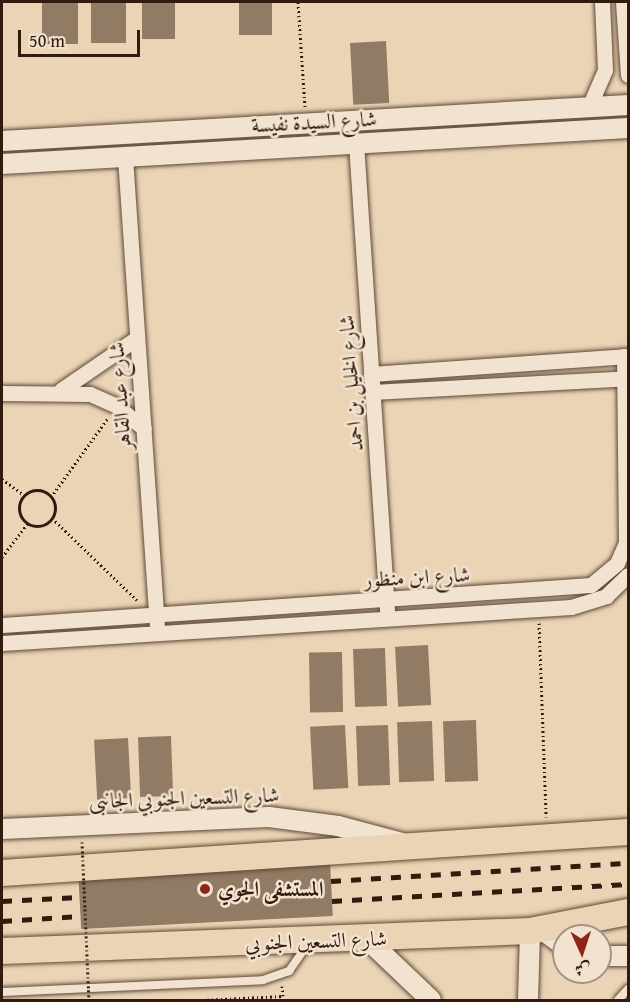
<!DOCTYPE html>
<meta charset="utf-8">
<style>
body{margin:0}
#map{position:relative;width:630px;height:1002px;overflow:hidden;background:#ead4b5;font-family:"Gentium Book Plus",Amiri,serif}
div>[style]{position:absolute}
.building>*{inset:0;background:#917b65;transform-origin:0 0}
.path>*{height:3px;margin-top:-1.5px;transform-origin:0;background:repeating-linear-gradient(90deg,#311a0e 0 1.5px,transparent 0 4.5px)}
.path>.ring{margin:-1.5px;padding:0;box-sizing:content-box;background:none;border:3px solid #311a0e;border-radius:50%}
.roads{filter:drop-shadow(0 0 2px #5f4838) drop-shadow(0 0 2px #5f4838)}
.lane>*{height:8px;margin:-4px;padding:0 4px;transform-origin:4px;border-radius:4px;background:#f1e3cf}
.street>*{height:15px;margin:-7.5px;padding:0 7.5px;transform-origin:7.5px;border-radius:7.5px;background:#f1e3cf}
.secondary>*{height:20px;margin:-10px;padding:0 10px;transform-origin:10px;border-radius:10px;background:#f1e3cf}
.highway>*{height:26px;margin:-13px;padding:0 13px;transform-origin:13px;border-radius:13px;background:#ead4b5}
.rail>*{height:4.5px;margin-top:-2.25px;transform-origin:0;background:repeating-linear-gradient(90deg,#311a0e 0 10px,transparent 0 20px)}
.path-bridge>*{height:3px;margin-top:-1.5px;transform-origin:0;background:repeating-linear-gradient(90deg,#311a0e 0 1.5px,transparent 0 4.5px)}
.dots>*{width:16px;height:16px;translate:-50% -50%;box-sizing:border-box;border:3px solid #f1e3cf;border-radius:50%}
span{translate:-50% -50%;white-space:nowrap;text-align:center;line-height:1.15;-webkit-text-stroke:5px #f1e3cf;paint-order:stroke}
.street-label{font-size:21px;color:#311a0e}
.poi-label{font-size:21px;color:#311a0e;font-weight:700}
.left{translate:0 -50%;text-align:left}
.frame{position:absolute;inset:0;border:3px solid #311a0e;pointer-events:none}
.north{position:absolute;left:552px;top:924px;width:60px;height:60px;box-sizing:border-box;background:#f1e3cf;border:2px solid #a49382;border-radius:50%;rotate:177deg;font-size:16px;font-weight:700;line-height:24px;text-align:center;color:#311a0e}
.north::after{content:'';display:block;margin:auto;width:21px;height:27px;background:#8f2418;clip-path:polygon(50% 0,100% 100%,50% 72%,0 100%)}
.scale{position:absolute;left:18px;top:30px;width:122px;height:27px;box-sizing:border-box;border:3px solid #311a0e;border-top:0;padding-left:8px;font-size:18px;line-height:21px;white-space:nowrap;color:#311a0e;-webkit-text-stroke:4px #f1e3cf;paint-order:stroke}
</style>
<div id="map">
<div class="building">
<div style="left:42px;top:2px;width:36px;height:42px"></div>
<div style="left:91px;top:2px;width:35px;height:41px"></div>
<div style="left:142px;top:2px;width:33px;height:37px"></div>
<div style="left:239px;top:2px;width:33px;height:33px"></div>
<div style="left:386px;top:41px;width:62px;height:36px;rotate:87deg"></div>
<div style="left:428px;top:645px;width:60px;height:33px;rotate:87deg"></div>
<div style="left:385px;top:648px;width:58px;height:32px;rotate:88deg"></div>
<div style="left:342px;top:652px;width:60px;height:33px;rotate:89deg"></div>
<div style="left:476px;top:720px;width:61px;height:33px;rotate:88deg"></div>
<div style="left:432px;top:721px;width:60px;height:35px;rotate:88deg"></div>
<div style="left:345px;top:725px;width:63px;height:35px;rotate:87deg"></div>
<div style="left:388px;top:725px;width:60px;height:32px;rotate:88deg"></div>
<div style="left:171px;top:736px;width:60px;height:33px;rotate:88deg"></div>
<div style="left:128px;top:738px;width:60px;height:34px;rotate:87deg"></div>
<div style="left:330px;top:862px;width:54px;height:252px;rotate:87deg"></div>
</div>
<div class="path">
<div style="left:298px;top:2px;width:106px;rotate:86.2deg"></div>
<div style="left:2px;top:479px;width:29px;rotate:36deg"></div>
<div class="ring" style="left:19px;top:490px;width:33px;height:33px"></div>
<div style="left:51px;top:497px;width:97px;rotate:-54.2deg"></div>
<div style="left:52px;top:518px;width:118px;rotate:44deg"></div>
<div style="left:2px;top:557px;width:43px;rotate:-52.6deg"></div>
<div style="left:539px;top:623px;width:194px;rotate:87.9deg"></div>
<div style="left:203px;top:1000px;width:80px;rotate:-2.9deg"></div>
<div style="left:283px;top:996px;width:10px;rotate:-96deg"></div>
</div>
<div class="roads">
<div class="lane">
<div style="left:2px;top:992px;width:261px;rotate:-2.6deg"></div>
<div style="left:263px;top:980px;width:28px;rotate:-19deg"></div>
<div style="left:289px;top:971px;width:33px;rotate:-55deg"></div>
<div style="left:618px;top:1000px;width:15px;rotate:-48deg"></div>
</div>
<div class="street">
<div style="left:623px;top:2px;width:73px;rotate:86.1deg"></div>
<div style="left:589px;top:107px;width:40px;rotate:-66.6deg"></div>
<div style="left:605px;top:70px;width:68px;rotate:-92.5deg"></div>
<div style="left:356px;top:143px;width:468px;rotate:86.2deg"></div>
<div style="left:125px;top:157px;width:468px;rotate:86.1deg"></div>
<div style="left:371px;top:374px;width:258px;rotate:-4deg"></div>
<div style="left:61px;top:390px;width:92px;rotate:-34.4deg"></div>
<div style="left:372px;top:392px;width:256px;rotate:-3.1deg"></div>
<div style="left:2px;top:393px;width:88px;rotate:0.7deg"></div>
<div style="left:90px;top:394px;width:30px;rotate:24deg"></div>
<div style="left:117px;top:406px;width:35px;rotate:40deg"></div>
<div style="left:2px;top:625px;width:590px;rotate:-3.89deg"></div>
<div style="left:591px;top:585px;width:34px;rotate:-40deg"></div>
<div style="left:617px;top:563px;width:22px;rotate:-66deg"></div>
<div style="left:626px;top:543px;width:187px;rotate:-90.6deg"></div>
<div style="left:2px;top:643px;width:570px;rotate:-3.62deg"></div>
<div style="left:571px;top:607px;width:37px;rotate:-17deg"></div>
<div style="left:606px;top:596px;width:30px;rotate:-44deg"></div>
</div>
<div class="secondary">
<div style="left:2px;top:141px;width:627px;rotate:-3.29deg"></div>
<div style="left:2px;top:164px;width:627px;rotate:-3.29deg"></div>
<div style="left:2px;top:829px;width:267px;rotate:-2.6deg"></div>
<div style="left:269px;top:817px;width:70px;rotate:7.4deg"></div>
<div style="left:338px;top:826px;width:66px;rotate:14.9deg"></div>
<div style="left:541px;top:929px;width:29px;rotate:36deg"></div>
<div style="left:367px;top:939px;width:88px;rotate:43.6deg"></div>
<div style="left:600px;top:956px;width:28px"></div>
<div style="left:528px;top:1000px;width:69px;rotate:-88.3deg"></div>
</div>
<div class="highway">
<div style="left:2px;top:873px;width:627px;rotate:-3.75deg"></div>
<div style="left:2px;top:951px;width:528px;rotate:-2.17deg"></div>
<div style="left:530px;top:931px;width:100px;rotate:-11deg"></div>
</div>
</div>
<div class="rail">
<div style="left:331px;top:881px;width:298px;rotate:-3.5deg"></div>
<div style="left:2px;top:901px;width:77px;rotate:-3deg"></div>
<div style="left:332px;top:901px;width:296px;rotate:-3.3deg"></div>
<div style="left:2px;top:921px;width:78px;rotate:-3.7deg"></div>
</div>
<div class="path-bridge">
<div style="left:82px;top:842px;width:158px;rotate:87.5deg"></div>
</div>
<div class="dots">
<div style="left:205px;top:889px;background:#8f2418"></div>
</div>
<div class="street-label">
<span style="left:314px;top:122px;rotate:-3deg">شارع السيدة نفيسة</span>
<span style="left:351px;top:383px;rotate:-94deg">شارع الخليل بن احمد</span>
<span style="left:120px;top:396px;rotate:-94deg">شارع عبد القاهر</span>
<span style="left:417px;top:577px;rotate:-3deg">شارع ابن منظور</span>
<span style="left:184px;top:798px;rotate:-2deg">شارع التسعين الجنوبي الجانبى</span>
<span style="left:316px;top:941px;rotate:-2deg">شارع التسعين الجنوبي</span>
</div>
<div class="poi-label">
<span class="left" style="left:218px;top:889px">المستشفى الجوي</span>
</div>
<div class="frame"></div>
<div class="north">ش</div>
<div class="scale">50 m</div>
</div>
